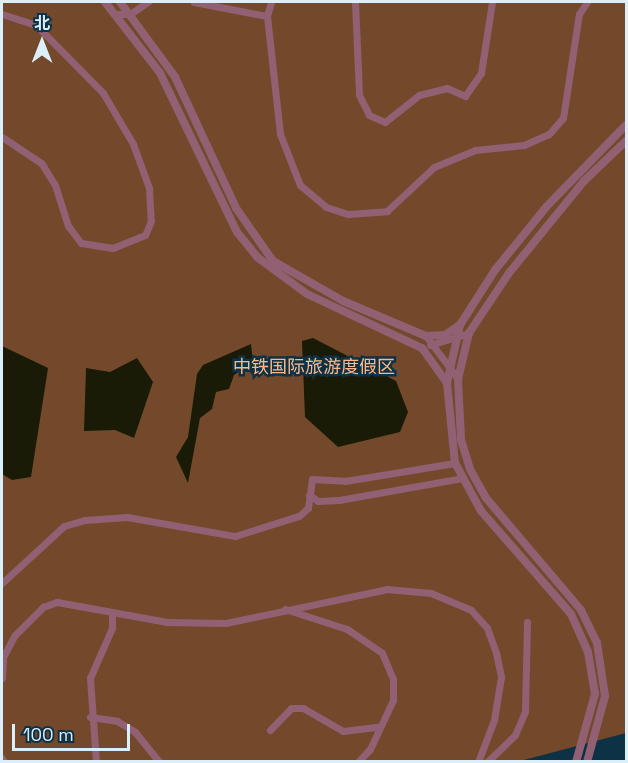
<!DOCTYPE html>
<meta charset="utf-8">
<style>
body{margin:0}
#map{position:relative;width:628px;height:763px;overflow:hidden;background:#0d3245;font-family:"Space Grotesk","Noto Sans SC",sans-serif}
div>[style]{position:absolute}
.green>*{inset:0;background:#74492b}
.water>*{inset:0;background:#191b06}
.minor>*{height:7px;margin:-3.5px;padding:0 3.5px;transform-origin:3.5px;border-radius:3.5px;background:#916073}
.tertiary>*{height:8px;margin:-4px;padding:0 4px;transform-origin:4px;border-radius:4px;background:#916073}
span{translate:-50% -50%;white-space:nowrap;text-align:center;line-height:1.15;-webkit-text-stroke:5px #0d3245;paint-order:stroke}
.park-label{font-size:18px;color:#fdb98c}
.frame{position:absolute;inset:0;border:3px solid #dbeffb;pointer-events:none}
.north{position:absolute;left:12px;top:12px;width:60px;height:60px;-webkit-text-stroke:4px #0d3245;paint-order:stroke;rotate:0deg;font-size:16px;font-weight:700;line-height:24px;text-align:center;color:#dbeffb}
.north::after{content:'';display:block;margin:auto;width:21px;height:27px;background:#dbeffb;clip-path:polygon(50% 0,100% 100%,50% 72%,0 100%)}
.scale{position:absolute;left:12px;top:724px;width:118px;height:27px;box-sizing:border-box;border:3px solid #dbeffb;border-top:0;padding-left:8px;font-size:18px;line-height:21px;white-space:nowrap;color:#dbeffb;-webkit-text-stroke:4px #0d3245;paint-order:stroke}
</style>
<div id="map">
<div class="green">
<div style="clip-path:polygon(2px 2px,626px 2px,626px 733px,520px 761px,2px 761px)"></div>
</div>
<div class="water">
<div style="clip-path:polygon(313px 338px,396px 381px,408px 412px,400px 432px,338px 447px,305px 417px,302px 341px)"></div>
<div style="clip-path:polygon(251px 344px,253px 362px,234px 375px,229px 389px,216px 392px,212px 409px,200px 418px,188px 483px,176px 457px,188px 437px,197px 374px,203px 365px)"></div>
<div style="clip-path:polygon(2px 346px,48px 368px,31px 477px,12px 480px,2px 474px)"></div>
<div style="clip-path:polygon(137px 358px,153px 382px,134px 438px,115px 430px,84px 431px,86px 368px,110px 372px)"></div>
</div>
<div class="minor">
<div style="left:194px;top:2px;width:74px;rotate:10.9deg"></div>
<div style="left:271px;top:2px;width:15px;rotate:106deg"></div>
<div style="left:267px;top:16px;width:119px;rotate:83.7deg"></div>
<div style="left:280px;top:134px;width:55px;rotate:68.6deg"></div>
<div style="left:300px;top:185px;width:34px;rotate:40deg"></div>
<div style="left:326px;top:207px;width:23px;rotate:18deg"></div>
<div style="left:348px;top:214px;width:39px;rotate:-4deg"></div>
<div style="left:387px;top:211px;width:64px;rotate:-43.1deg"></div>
<div style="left:434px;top:167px;width:44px;rotate:-22.5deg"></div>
<div style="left:475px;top:150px;width:49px;rotate:-5.8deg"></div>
<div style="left:524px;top:145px;width:27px;rotate:-24deg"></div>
<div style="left:549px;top:134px;width:21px;rotate:-49deg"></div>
<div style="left:563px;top:118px;width:105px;rotate:-81.3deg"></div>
<div style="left:579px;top:14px;width:14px;rotate:-56deg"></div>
<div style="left:355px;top:2px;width:93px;rotate:87.5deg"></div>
<div style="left:359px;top:95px;width:22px;rotate:63deg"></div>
<div style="left:369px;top:115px;width:17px;rotate:24deg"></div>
<div style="left:385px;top:122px;width:43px;rotate:-38.5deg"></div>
<div style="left:419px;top:95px;width:29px;rotate:-14deg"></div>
<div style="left:447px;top:88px;width:20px;rotate:24deg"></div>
<div style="left:465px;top:96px;width:28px;rotate:-55deg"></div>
<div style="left:481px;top:73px;width:72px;rotate:-81.2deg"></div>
<div style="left:2px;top:14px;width:36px;rotate:18deg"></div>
<div style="left:36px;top:25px;width:95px;rotate:45.4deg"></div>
<div style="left:103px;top:93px;width:59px;rotate:59.5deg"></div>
<div style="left:133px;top:144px;width:47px;rotate:70deg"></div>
<div style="left:149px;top:188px;width:33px;rotate:87deg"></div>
<div style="left:151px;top:221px;width:15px;rotate:113deg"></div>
<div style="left:145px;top:235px;width:35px;rotate:158deg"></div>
<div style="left:113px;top:248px;width:32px;rotate:-171deg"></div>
<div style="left:81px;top:243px;width:21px;rotate:-127deg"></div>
<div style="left:68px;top:226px;width:43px;rotate:-107.6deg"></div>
<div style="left:55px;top:185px;width:26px;rotate:-122deg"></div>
<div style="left:41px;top:163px;width:47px;rotate:-146.3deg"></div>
<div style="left:118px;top:14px;width:12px"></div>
<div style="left:130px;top:14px;width:22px;rotate:-34deg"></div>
<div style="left:426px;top:336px;width:54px;rotate:53.3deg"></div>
<div style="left:430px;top:345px;width:41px;rotate:-17.1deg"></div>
<div style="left:309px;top:495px;width:11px;rotate:34deg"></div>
<div style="left:318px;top:501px;width:21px;rotate:-3deg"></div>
<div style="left:339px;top:500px;width:125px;rotate:-10.1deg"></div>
<div style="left:2px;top:583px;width:84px;rotate:-42.6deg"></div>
<div style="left:64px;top:526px;width:22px;rotate:-16deg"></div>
<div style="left:85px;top:520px;width:42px;rotate:-4.1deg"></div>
<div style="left:127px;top:517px;width:110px;rotate:10deg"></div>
<div style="left:235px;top:536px;width:67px;rotate:-17.4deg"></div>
<div style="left:299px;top:516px;width:12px;rotate:-42deg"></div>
<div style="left:308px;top:508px;width:29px;rotate:-82deg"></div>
<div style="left:312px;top:479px;width:33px;rotate:3deg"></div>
<div style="left:345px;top:481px;width:111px;rotate:-9.3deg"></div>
<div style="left:285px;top:609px;width:65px;rotate:17.9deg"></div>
<div style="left:347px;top:629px;width:42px;rotate:34.4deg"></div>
<div style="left:382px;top:653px;width:28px;rotate:67deg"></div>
<div style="left:393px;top:679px;width:21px;rotate:90deg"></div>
<div style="left:393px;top:700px;width:54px;rotate:115.1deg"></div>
<div style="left:370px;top:749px;width:18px;rotate:133deg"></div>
<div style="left:2px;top:659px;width:27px;rotate:-62deg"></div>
<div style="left:15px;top:635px;width:40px;rotate:-45deg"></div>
<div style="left:43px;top:607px;width:15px;rotate:-20deg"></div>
<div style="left:57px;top:602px;width:112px;rotate:10.3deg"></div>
<div style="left:167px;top:622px;width:59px;rotate:1deg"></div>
<div style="left:226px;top:623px;width:165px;rotate:-11.9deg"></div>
<div style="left:387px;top:589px;width:44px;rotate:5.2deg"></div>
<div style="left:431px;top:593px;width:43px;rotate:23deg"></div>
<div style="left:471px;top:610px;width:24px;rotate:48deg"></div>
<div style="left:487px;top:628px;width:27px;rotate:70deg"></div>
<div style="left:496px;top:653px;width:25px;rotate:78deg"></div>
<div style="left:501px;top:677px;width:44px;rotate:99.2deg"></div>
<div style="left:494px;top:720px;width:45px;rotate:110.9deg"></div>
<div style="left:2px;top:678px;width:22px;rotate:-87deg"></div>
<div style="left:90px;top:717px;width:27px;rotate:8deg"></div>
<div style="left:117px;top:721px;width:21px;rotate:31deg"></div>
<div style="left:135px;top:732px;width:38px;rotate:51deg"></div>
<div style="left:270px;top:730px;width:30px;rotate:-46deg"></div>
<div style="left:291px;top:708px;width:12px"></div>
<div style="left:303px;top:708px;width:46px;rotate:29.9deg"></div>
<div style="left:343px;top:731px;width:35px;rotate:-7deg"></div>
<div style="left:96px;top:762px;width:84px;rotate:-94.1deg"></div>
<div style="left:90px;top:678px;width:55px;rotate:-66.3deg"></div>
<div style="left:112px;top:628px;width:15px;rotate:-90deg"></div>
<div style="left:487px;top:762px;width:39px;rotate:-44deg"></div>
<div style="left:515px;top:735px;width:26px;rotate:-67deg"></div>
<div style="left:525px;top:711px;width:89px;rotate:-88.7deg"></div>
</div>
<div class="tertiary">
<div style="left:105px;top:2px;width:90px;rotate:52.2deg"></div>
<div style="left:160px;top:73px;width:177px;rotate:64.2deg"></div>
<div style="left:237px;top:232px;width:32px;rotate:51deg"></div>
<div style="left:257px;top:257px;width:62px;rotate:36.5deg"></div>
<div style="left:307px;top:294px;width:127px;rotate:25.2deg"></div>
<div style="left:422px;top:348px;width:43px;rotate:54.5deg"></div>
<div style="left:120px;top:2px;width:93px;rotate:53.7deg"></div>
<div style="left:175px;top:77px;width:145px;rotate:65deg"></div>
<div style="left:236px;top:208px;width:65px;rotate:55.1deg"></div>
<div style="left:273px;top:261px;width:81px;rotate:29.7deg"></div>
<div style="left:343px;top:301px;width:90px;rotate:22.9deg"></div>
<div style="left:426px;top:336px;width:19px;rotate:-3deg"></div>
<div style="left:445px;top:335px;width:18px;rotate:-34deg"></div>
<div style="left:2px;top:759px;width:4px;rotate:56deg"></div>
<div style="left:576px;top:762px;width:71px;rotate:-74.4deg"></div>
<div style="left:595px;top:694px;width:43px;rotate:-99.5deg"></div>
<div style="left:588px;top:652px;width:42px;rotate:-114.1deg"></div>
<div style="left:571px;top:614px;width:137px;rotate:-131.1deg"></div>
<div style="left:481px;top:511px;width:55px;rotate:-118.4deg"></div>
<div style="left:455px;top:463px;width:80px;rotate:-95.7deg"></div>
<div style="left:447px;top:383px;width:59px;rotate:-77.4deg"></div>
<div style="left:460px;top:325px;width:65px;rotate:-57.5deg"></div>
<div style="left:495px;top:270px;width:82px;rotate:-50.9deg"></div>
<div style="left:547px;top:206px;width:113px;rotate:-45.7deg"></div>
<div style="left:587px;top:762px;width:68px;rotate:-74.7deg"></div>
<div style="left:605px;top:696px;width:54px;rotate:-98.6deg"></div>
<div style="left:597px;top:643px;width:37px;rotate:-116deg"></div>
<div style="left:581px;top:610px;width:147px;rotate:-130.3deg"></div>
<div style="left:486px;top:498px;width:33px;rotate:-119deg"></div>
<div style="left:470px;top:469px;width:31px;rotate:-107deg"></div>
<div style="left:461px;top:439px;width:60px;rotate:-92.9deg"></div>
<div style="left:458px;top:379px;width:47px;rotate:-76.6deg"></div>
<div style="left:469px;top:333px;width:72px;rotate:-56.3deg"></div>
<div style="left:509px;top:273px;width:119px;rotate:-50.8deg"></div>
<div style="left:584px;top:181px;width:58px;rotate:-43.6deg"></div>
</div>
<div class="park-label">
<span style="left:314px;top:367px">中铁国际旅游度假区</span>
</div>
<div class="frame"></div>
<div class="north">北</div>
<div class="scale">100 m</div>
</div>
